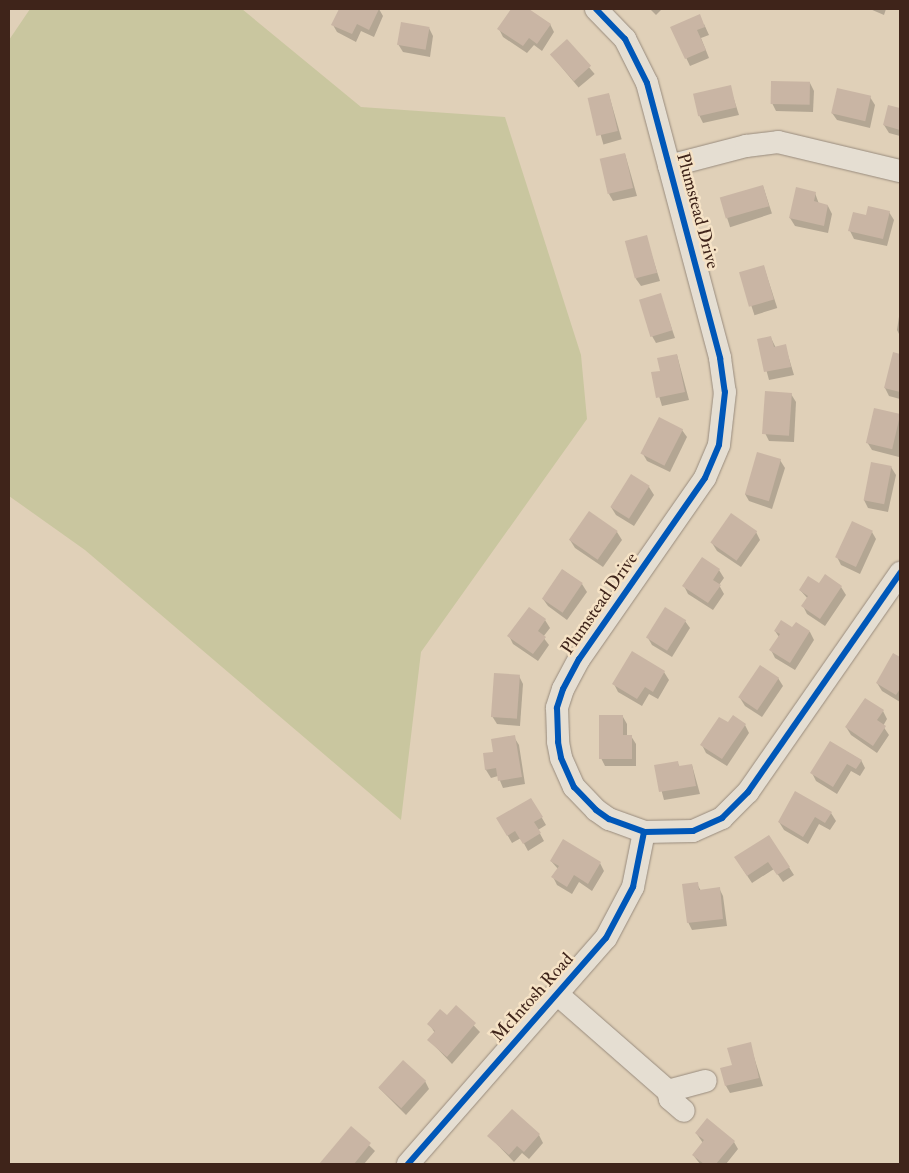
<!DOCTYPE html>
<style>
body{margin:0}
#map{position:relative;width:909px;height:1173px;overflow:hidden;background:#e0d0b8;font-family:"IM FELL Double Pica",serif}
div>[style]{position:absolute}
.green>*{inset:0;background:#c9c69f}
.shadow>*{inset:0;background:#0003;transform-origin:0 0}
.building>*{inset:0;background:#c9b5a4;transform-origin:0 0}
.roads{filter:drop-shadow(0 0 1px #988b7d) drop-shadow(0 0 1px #988b7d)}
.minor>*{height:22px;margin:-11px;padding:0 11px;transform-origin:11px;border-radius:11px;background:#e5ded2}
.cycleway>*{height:6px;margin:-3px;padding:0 3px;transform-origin:3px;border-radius:3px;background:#0057b8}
span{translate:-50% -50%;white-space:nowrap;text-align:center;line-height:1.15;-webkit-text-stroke:5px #f6e3c6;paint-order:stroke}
.street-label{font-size:18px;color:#3f241a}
.frame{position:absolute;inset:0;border:10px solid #3f241a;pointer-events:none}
</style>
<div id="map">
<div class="green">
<div style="clip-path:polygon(30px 9px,242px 9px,361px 107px,505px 117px,581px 355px,587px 419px,421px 652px,401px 820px,85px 550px,9px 496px,9px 40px)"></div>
</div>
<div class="shadow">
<div style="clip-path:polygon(340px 9px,379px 9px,383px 16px,374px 37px,361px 31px,356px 42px,337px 32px,333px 25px)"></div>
<div style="clip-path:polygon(513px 9px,527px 9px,550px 24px,554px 32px,542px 51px,534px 45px,527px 53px,503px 37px,499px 29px)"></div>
<div style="clip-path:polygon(650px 9px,662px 9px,656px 15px)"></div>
<div style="clip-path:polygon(870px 9px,886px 9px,884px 15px)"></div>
<div style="clip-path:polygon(704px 24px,709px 35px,701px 38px,709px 58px,690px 66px,672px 28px)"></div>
<div style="clip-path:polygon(429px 28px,433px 36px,430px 57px,403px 52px,398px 44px)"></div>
<div style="left:567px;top:41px;width:43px;height:21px;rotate:50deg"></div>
<div style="clip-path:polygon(810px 83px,814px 91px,813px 112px,776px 111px,772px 103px)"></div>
<div style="clip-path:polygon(730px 87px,739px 115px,703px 123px,699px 115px)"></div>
<div style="left:609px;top:95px;width:46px;height:19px;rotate:74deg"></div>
<div style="clip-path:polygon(870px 97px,875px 105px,870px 128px,837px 120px,832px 113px)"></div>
<div style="clip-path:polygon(889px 106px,900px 109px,900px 136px,889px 133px,884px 125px)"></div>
<div style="clip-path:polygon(625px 154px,637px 196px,613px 201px,609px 194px)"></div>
<div style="left:763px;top:186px;width:29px;height:44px;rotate:72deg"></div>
<div style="clip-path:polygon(815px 193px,819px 204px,828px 206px,832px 214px,828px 233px,795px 226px,790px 218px)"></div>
<div style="clip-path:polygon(889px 212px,894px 220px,887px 246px,854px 239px,850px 231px,867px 216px)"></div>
<div style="clip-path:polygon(646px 237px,660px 281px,641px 286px,636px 279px)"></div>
<div style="left:764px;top:267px;width:43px;height:24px;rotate:72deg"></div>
<div style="clip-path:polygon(660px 294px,675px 338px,656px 343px,652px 336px)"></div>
<div style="clip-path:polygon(900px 310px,900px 336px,897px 330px)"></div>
<div style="clip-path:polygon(771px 338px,776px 348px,785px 345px,794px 375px,769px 380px,758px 340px)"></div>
<div style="clip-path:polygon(894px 353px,900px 355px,900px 399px,889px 396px,885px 388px)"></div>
<div style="clip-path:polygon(677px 355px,689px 400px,662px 406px,652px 373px,661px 372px)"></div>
<div style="clip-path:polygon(791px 394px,796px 402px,794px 442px,769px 441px,765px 433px)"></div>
<div style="clip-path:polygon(875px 409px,900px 415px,899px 457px,872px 450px,867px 442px)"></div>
<div style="clip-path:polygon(682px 430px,687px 437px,670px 472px,647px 461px,643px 454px)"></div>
<div style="clip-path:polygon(780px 460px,785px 468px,772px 509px,749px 501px,745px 494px)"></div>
<div style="clip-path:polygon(891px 467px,896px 475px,888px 512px,868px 508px,864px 500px)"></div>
<div style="clip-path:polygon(632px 476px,649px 487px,654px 495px,634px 526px,616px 515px,611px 507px)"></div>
<div style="clip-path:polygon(589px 513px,617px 532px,622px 540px,603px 567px,575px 548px,570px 540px)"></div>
<div style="clip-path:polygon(756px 532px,760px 540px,741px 567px,717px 551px,712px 543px)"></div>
<div style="clip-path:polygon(872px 532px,876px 539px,860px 574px,841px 565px,837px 557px)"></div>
<div style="clip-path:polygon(563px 570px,582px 584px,587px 592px,567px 620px,548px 606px,543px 599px)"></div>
<div style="clip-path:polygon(719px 570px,724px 578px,719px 585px,724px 594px,713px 610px,688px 594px,684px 586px)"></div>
<div style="clip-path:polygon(819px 585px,841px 587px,846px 595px,825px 626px,807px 614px,803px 606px,808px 599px,800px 590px)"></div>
<div style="clip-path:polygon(545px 620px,550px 628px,543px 637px,549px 645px,538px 661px,513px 644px,509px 636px)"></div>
<div style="clip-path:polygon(685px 621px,690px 628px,672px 657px,652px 645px,648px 638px)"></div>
<div style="clip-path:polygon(793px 629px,810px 632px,814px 640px,795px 670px,775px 658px,771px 650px,779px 637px,775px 631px)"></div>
<div style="clip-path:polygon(632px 653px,664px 672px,669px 680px,658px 699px,649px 694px,642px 706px,618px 692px,614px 684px)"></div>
<div style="clip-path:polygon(894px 655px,900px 658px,900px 702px,882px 691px,877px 683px)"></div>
<div style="clip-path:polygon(519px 676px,523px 684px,520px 726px,497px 724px,492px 716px)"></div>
<div style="clip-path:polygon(778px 678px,783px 686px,762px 717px,745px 706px,740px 698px)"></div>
<div style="clip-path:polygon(883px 711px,887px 719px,883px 726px,889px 735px,877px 753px,851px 735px,846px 727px)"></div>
<div style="clip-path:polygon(623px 717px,627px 724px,627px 736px,631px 736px,636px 744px,636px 766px,605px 766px,601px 758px)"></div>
<div style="clip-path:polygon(728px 724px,745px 725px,749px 733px,727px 766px,706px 753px,702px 745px)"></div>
<div style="clip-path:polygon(514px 737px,519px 745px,525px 784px,503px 788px,498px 776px,491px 778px,486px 770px,484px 754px,494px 753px)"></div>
<div style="clip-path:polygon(830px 742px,861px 760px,865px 768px,860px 776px,851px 771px,837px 794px,816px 781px,812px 773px)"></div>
<div style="clip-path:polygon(677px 762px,680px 767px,692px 765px,700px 794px,664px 800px,655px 766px)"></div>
<div style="clip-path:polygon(531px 799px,546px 825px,538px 830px,544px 841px,528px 851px,521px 838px,512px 843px,498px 819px)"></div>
<div style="clip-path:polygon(831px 813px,836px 821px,830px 830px,819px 824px,808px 844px,784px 830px,779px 822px)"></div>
<div style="clip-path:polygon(769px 836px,794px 875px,783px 882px,774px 869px,752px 883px,740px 865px)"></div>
<div style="clip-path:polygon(551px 861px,600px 863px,604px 871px,592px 891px,579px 882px,572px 894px,557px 885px,553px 877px,558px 869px)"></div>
<div style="clip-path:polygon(697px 884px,701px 891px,719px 888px,723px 896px,727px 926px,692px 930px,688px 922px)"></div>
<div style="clip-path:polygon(456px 1007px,480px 1032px,452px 1064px,429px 1040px,435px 1033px,429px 1024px,447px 1017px)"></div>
<div style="clip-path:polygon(750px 1044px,763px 1086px,730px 1093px,726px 1086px,733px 1066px)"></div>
<div style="clip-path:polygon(425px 1081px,429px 1089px,406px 1115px,379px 1088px)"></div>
<div style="clip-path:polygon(351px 1128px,375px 1151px,364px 1164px,321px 1164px)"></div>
<div style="clip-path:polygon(696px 1133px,734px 1142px,738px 1149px,726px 1164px,700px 1164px,693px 1155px,703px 1143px)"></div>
<div style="clip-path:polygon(539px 1135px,543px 1143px,529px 1159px,522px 1153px,514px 1162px,489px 1136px)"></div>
</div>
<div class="building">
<div style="clip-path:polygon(339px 9px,379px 9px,369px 30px,357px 24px,352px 34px,331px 25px)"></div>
<div style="clip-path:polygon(511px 9px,529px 9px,551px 24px,537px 44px,529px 38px,523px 46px,497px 29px)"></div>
<div style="clip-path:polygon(700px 14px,705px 27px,697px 30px,706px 50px,685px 59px,670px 27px)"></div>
<div style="left:401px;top:22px;width:29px;height:23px;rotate:10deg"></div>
<div style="left:567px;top:39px;width:36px;height:23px;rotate:48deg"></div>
<div style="left:771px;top:81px;width:39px;height:23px;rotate:1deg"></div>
<div style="left:731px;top:85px;width:23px;height:39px;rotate:77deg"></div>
<div style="left:837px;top:88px;width:35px;height:26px;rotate:13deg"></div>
<div style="left:609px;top:93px;width:39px;height:22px;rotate:77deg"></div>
<div style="clip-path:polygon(888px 105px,900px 108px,900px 130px,883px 125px)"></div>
<div style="left:625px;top:153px;width:36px;height:26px;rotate:77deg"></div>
<div style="left:763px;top:185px;width:22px;height:45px;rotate:74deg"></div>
<div style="clip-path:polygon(796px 187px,816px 192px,814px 201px,828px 205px,824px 226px,789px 218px)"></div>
<div style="clip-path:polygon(868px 206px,890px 211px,883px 239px,848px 231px,853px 212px,866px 215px)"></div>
<div style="left:647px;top:235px;width:39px;height:23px;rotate:75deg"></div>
<div style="left:764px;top:265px;width:36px;height:26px;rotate:74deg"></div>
<div style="left:661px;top:293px;width:39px;height:23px;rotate:73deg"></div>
<div style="clip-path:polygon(771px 336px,774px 347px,786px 344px,791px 367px,764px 372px,757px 339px)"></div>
<div style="clip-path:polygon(893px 352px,900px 354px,900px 392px,884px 388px)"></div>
<div style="clip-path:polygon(677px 354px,685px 392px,656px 398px,651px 372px,660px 371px,657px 358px)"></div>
<div style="left:765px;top:391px;width:27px;height:43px;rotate:4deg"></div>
<div style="left:874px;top:408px;width:27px;height:36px;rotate:13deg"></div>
<div style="left:659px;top:417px;width:27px;height:41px;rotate:27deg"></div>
<div style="left:757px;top:452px;width:25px;height:44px;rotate:16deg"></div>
<div style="left:871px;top:462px;width:21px;height:39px;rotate:11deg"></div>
<div style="left:631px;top:474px;width:22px;height:39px;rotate:32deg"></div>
<div style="left:589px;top:511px;width:35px;height:35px;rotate:35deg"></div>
<div style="left:731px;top:513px;width:32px;height:36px;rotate:35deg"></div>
<div style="left:852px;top:521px;width:23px;height:40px;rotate:25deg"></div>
<div style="clip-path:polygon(702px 557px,720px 569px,713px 580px,721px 585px,708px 603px,682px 586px)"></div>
<div style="left:562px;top:569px;width:25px;height:36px;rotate:34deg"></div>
<div style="clip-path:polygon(825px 574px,842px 586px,820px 619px,801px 606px,808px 596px,799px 590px,808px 576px,819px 583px)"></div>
<div style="clip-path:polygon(529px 607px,546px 619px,538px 631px,546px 637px,533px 654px,507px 636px)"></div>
<div style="left:665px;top:607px;width:25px;height:36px;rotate:32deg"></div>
<div style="clip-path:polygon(781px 620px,792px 627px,796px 622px,810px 631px,790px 663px,769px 650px,780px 634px,774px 631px)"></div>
<div style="clip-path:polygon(632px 651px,665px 671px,653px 692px,645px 687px,637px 699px,612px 684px)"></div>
<div style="clip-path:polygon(893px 653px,900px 657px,900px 689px,896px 695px,876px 683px)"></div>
<div style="left:760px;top:665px;width:23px;height:39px;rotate:34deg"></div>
<div style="left:494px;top:673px;width:26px;height:44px;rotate:4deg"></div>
<div style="clip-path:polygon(865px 698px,884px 710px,877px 720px,886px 726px,873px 746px,845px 727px)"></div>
<div style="clip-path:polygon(599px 715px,623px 715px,623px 735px,632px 735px,632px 759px,599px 759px)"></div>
<div style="clip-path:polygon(733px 715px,746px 724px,722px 759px,700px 745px,719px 717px,728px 722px)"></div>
<div style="clip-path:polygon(515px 735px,522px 777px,498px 781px,496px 768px,485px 770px,483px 753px,493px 752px,491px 739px)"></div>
<div style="clip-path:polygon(830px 741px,862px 760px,856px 769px,847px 764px,833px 787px,810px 773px)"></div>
<div style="clip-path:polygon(678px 761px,679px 766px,692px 764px,696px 786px,659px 792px,654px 765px)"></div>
<div style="clip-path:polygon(795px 791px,832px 812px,825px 823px,815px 817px,803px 837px,778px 822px)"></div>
<div style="clip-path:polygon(531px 798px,543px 817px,534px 822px,541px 833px,523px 844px,515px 831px,507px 836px,496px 818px)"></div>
<div style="clip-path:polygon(769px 835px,790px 867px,777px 875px,768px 862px,747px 876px,734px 857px)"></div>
<div style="clip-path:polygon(563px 839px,601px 862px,588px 884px,574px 875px,567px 887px,551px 877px,559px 866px,550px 861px)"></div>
<div style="clip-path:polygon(698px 882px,699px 890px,720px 887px,723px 919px,687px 923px,682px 884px)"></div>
<div style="clip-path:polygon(456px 1005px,476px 1023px,447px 1057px,427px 1040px,435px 1031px,427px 1024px,440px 1009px,447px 1015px)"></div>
<div style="clip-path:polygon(751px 1042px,759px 1078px,725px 1086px,720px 1068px,732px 1065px,727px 1048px)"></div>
<div style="left:403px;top:1060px;width:31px;height:37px;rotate:42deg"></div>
<div style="clip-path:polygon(512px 1109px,540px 1134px,524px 1152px,517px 1146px,509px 1155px,487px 1136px)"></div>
<div style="clip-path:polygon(707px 1118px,735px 1141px,716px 1164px,704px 1164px,692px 1155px,704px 1140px,695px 1133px)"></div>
<div style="clip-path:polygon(351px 1126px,371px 1143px,354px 1164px,319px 1164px)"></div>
</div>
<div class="roads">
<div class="minor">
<div style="left:596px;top:9px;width:42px;rotate:46deg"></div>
<div style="left:625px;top:39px;width:49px;rotate:63.4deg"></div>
<div style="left:647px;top:83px;width:285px;rotate:75.1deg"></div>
<div style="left:720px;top:358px;width:34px;rotate:82deg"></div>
<div style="left:725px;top:392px;width:53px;rotate:96.5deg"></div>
<div style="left:719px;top:445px;width:36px;rotate:113deg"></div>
<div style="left:705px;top:478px;width:221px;rotate:124.8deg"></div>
<div style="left:579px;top:659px;width:34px;rotate:118deg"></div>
<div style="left:563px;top:689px;width:20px;rotate:108deg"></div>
<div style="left:557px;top:708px;width:34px;rotate:88deg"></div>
<div style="left:558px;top:742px;width:16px;rotate:79deg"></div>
<div style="left:561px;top:758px;width:32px;rotate:66deg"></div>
<div style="left:574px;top:787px;width:32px;rotate:46deg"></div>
<div style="left:596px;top:810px;width:16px;rotate:35deg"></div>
<div style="left:609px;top:819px;width:37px;rotate:20deg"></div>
<div style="left:644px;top:832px;width:49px;rotate:-1.2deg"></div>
<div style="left:693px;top:831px;width:32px;rotate:-24deg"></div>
<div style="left:722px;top:818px;width:37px;rotate:-45deg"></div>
<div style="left:748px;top:792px;width:267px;rotate:-55.2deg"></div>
<div style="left:669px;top:166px;width:80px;rotate:-14.6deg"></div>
<div style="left:746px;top:146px;width:32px;rotate:-7deg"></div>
<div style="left:778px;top:142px;width:125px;rotate:13.4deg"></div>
<div style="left:556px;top:993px;width:149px;rotate:41.2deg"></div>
<div style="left:668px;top:1091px;width:39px;rotate:-15deg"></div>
<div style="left:668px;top:1091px;width:8px;rotate:76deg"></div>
<div style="left:670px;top:1099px;width:18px;rotate:41deg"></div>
<div style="left:408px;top:1164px;width:300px;rotate:-48.8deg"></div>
<div style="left:606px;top:938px;width:58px;rotate:-62.1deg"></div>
<div style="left:633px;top:887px;width:56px;rotate:-78.7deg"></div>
</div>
</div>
<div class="cycleway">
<div style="left:596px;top:9px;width:42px;rotate:46deg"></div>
<div style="left:625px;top:39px;width:49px;rotate:63.4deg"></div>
<div style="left:647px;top:83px;width:285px;rotate:75.1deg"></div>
<div style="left:720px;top:358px;width:34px;rotate:82deg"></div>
<div style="left:725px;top:392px;width:53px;rotate:96.5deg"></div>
<div style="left:719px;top:445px;width:36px;rotate:113deg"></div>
<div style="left:705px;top:478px;width:221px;rotate:124.8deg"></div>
<div style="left:579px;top:659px;width:34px;rotate:118deg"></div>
<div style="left:563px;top:689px;width:20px;rotate:108deg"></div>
<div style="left:557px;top:708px;width:34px;rotate:88deg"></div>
<div style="left:558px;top:742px;width:16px;rotate:79deg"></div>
<div style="left:561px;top:758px;width:32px;rotate:66deg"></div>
<div style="left:574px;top:787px;width:32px;rotate:46deg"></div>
<div style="left:596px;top:810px;width:16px;rotate:35deg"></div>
<div style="left:609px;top:819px;width:37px;rotate:20deg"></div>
<div style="left:644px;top:832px;width:49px;rotate:-1.2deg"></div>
<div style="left:693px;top:831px;width:32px;rotate:-24deg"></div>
<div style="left:722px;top:818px;width:37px;rotate:-45deg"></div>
<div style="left:748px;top:792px;width:267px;rotate:-55.2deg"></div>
<div style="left:408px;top:1164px;width:300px;rotate:-48.8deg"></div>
<div style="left:606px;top:938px;width:58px;rotate:-62.1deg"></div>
<div style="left:633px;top:887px;width:56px;rotate:-78.7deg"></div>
</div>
<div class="street-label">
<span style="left:697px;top:211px;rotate:75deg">Plumstead Drive</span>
<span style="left:600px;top:604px;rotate:-55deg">Plumstead Drive</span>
<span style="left:533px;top:998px;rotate:-48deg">McIntosh Road</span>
</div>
<div class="frame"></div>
</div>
